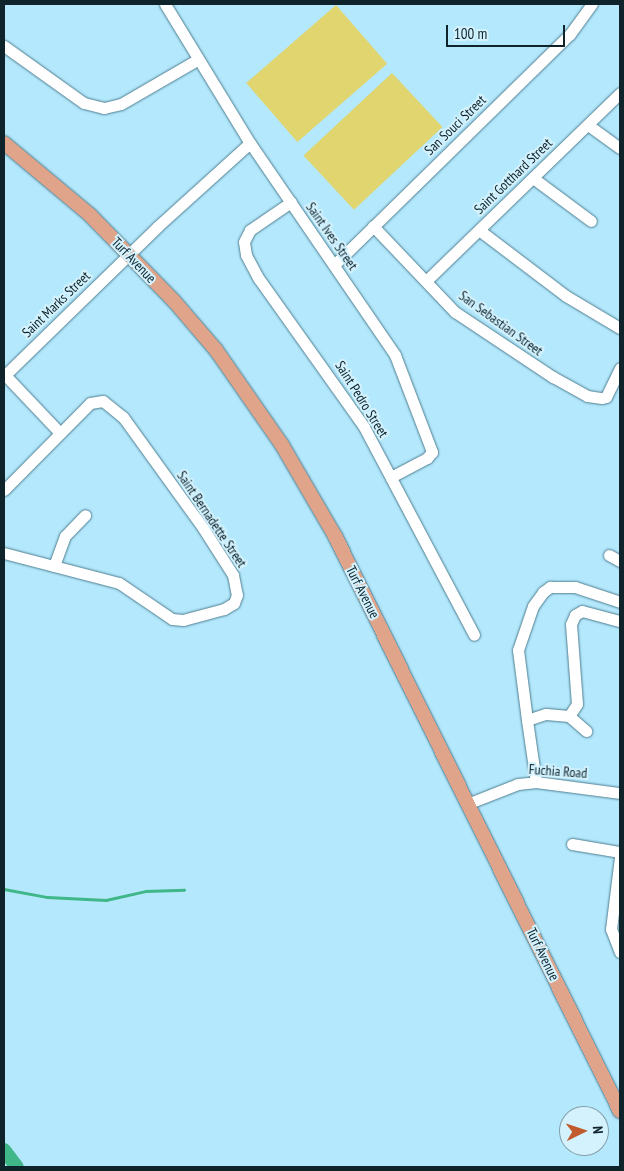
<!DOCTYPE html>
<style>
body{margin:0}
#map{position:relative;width:624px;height:1171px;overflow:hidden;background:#b4e8fc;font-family:"PT Sans Narrow",sans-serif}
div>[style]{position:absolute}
.green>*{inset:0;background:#e0d56f;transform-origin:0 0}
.stream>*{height:2.5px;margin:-1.25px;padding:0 1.25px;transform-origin:1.25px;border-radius:1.25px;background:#40b788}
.river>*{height:14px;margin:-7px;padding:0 7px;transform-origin:7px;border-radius:7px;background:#40b788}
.roads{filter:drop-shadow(0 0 1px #4e7e90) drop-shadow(0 0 1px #4e7e90)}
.minor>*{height:11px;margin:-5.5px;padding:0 5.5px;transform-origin:5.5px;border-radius:5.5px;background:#fff}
.major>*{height:14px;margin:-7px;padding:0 7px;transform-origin:7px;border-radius:7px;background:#dfa48a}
span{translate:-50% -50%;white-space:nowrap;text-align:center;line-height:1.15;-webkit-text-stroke:4px #d3f2fe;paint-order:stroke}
.street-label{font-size:14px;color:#0e232a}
.frame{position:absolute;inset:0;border:5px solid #0e232a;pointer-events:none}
.north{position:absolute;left:559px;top:1106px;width:50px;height:50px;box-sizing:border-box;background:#d3f2fe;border:1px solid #849fa9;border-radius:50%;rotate:86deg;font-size:14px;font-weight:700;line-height:20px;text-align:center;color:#0e232a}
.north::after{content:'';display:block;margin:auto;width:18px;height:22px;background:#c15b2d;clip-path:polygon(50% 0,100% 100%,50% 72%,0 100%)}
.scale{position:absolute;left:446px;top:25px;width:119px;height:22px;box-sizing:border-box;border:2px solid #0e232a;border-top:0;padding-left:6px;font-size:15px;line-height:18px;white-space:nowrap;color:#0e232a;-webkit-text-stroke:4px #d3f2fe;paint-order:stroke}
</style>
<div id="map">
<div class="green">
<div style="left:336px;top:5px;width:78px;height:119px;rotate:49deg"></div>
<div style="left:392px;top:73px;width:74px;height:121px;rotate:47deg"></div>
</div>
<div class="stream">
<div style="left:4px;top:889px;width:44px;rotate:10.5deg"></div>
<div style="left:47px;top:897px;width:59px;rotate:2.9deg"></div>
<div style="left:106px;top:900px;width:41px;rotate:-12.7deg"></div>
<div style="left:146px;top:891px;width:38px;rotate:-2deg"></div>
</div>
<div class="river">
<div style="left:4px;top:1150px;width:21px;rotate:53deg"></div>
</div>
<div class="roads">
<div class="minor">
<div style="left:165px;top:4px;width:163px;rotate:58.6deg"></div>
<div style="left:250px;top:143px;width:257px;rotate:55.6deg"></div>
<div style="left:395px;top:355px;width:104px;rotate:69.1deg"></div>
<div style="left:432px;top:452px;width:8px;rotate:130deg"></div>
<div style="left:427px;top:458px;width:41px;rotate:152.2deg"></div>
<div style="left:4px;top:46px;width:98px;rotate:35.5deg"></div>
<div style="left:84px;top:103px;width:21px;rotate:14deg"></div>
<div style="left:104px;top:108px;width:17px;rotate:-13deg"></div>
<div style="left:121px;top:104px;width:88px;rotate:-30.1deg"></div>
<div style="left:588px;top:125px;width:39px;rotate:36deg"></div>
<div style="left:533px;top:178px;width:72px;rotate:36.6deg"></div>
<div style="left:291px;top:202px;width:50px;rotate:145.7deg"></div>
<div style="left:250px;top:230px;width:13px;rotate:117deg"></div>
<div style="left:244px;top:242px;width:13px;rotate:81deg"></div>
<div style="left:246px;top:255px;width:27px;rotate:62deg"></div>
<div style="left:259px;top:279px;width:181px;rotate:54.6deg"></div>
<div style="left:364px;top:427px;width:235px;rotate:62.1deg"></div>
<div style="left:373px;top:226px;width:119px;rotate:46.4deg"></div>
<div style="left:455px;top:312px;width:118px;rotate:33.6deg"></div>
<div style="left:553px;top:377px;width:39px;rotate:29deg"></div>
<div style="left:587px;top:396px;width:15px;rotate:8deg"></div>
<div style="left:602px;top:398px;width:4px;rotate:-14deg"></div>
<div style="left:606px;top:397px;width:32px;rotate:-64deg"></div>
<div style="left:479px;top:230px;width:109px;rotate:37.2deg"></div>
<div style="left:566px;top:296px;width:63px;rotate:30.7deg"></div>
<div style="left:334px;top:265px;width:330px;rotate:-44.4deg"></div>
<div style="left:570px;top:34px;width:37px;rotate:-54deg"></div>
<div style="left:426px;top:281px;width:270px;rotate:-44.1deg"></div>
<div style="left:5px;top:375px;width:80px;rotate:46.5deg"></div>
<div style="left:4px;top:376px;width:214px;rotate:-44.2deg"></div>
<div style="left:157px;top:227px;width:125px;rotate:-42.1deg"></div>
<div style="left:4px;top:490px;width:122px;rotate:-45.3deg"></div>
<div style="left:90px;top:403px;width:13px;rotate:-9deg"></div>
<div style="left:103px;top:401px;width:26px;rotate:39deg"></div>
<div style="left:123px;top:417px;width:137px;rotate:54.2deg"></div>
<div style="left:203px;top:528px;width:56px;rotate:57.4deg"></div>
<div style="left:233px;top:575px;width:20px;rotate:79deg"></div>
<div style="left:237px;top:595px;width:9px;rotate:111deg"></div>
<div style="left:234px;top:603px;width:12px;rotate:149deg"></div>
<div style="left:224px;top:609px;width:42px;rotate:165deg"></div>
<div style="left:183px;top:620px;width:11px;rotate:-175deg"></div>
<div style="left:172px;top:619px;width:64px;rotate:-145.8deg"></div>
<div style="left:119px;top:583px;width:119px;rotate:-165.4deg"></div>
<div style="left:609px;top:555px;width:13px;rotate:29deg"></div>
<div style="left:54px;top:566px;width:32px;rotate:-70deg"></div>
<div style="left:65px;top:536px;width:29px;rotate:-46deg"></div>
<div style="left:569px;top:716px;width:23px;rotate:41deg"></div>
<div style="left:527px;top:720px;width:71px;rotate:-97.3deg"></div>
<div style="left:518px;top:650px;width:46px;rotate:-71.2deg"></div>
<div style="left:533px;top:606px;width:17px;rotate:-54deg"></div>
<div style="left:543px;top:592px;width:9px;rotate:-36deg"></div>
<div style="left:550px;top:587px;width:25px"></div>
<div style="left:575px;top:587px;width:47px;rotate:18.4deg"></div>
<div style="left:536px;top:782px;width:63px;rotate:-98.3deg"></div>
<div style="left:527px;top:720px;width:20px;rotate:-18deg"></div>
<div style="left:546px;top:714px;width:23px;rotate:5deg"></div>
<div style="left:569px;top:716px;width:14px;rotate:-56deg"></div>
<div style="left:577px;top:704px;width:80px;rotate:-94.3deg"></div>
<div style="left:571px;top:624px;width:10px;rotate:-66deg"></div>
<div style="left:575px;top:615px;width:8px;rotate:-30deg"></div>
<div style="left:582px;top:611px;width:39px;rotate:15deg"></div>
<div style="left:467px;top:804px;width:55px;rotate:-21.4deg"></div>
<div style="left:518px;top:784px;width:18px;rotate:-6deg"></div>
<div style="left:536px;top:782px;width:85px;rotate:7.5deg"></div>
<div style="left:572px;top:844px;width:49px;rotate:9.5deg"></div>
<div style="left:620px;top:857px;width:73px;rotate:97.1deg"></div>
<div style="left:611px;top:929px;width:25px;rotate:69deg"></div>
</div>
<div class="major">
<div style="left:4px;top:143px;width:112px;rotate:39.9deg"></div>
<div style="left:90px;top:215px;width:120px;rotate:45.7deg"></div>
<div style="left:174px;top:301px;width:65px;rotate:49.4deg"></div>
<div style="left:216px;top:350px;width:116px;rotate:55.2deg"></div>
<div style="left:282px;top:445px;width:105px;rotate:59.8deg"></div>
<div style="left:335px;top:536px;width:642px;rotate:63.63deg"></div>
</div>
</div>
<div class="street-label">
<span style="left:455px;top:125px;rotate:-44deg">San Souci Street</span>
<span style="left:513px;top:176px;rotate:-44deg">Saint Gotthard Street</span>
<span style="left:332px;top:236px;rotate:55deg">Saint Ives Street</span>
<span style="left:134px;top:260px;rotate:46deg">Turf Avenue</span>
<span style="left:56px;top:304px;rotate:-44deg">Saint Marks Street</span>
<span style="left:501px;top:323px;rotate:36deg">San Sebastian Street</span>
<span style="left:362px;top:399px;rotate:58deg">Saint Pedro Street</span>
<span style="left:212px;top:519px;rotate:56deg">Saint Bernadette Street</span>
<span style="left:363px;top:592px;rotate:63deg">Turf Avenue</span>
<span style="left:558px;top:771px;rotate:4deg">Fuchia Road</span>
<span style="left:543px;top:954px;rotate:64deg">Turf Avenue</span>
</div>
<div class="frame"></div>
<div class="north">N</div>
<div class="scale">100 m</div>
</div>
